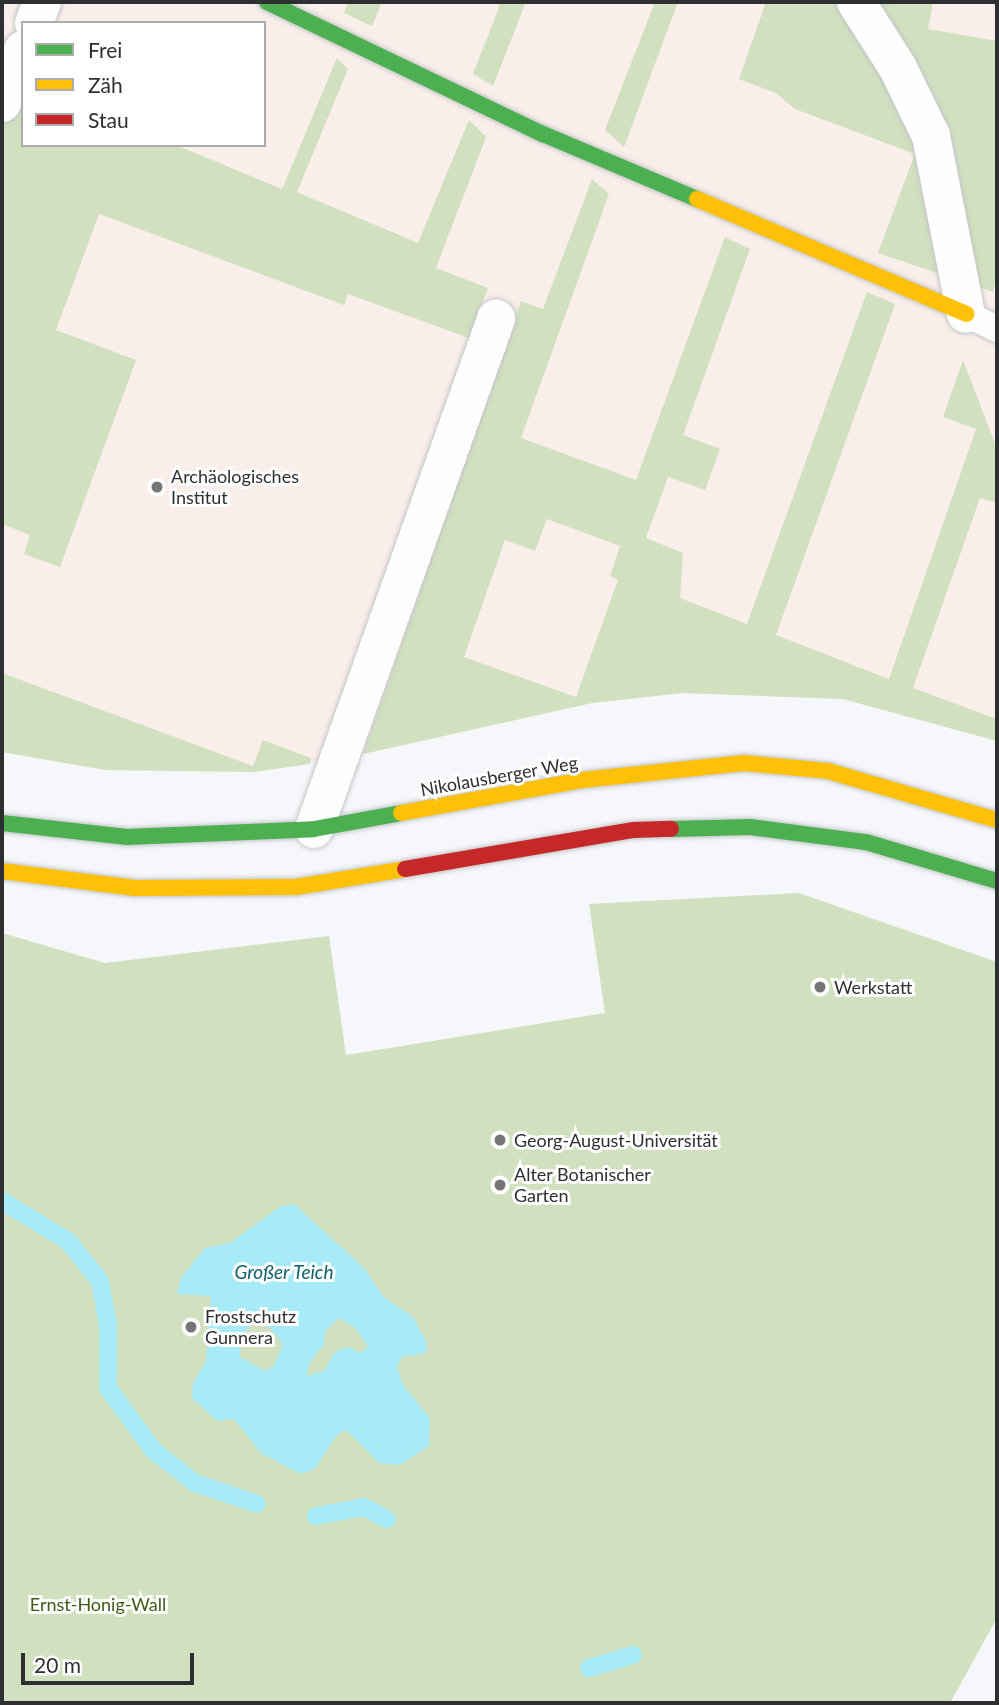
<!DOCTYPE html>
<meta charset="utf-8">
<style>
body{margin:0}
#map{position:relative;width:999px;height:1705px;overflow:hidden;background:#f5f7fa;font-family:Lato,sans-serif}
div>[style]{position:absolute}
.education>*{inset:0;background:#faeeea}
.green>*{inset:0;background:#d1e0bf}
.water>*{inset:0;background:#a7eaf8}
.stream>*{height:18px;margin:-9px;padding:0 9px;transform-origin:9px;border-radius:9px;background:#a7eaf8}
.roads{filter:drop-shadow(0 0 2px #c4c6c8) drop-shadow(0 0 2px #c4c6c8)}
.lane>*{height:26px;margin:-13px;padding:0 13px;transform-origin:13px;border-radius:13px;background:#fefefe}
.street>*{height:38px;margin:-19px;padding:0 19px;transform-origin:19px;border-radius:19px;background:#fefefe}
.fast>*{height:16px;margin:-8px;padding:0 8px;transform-origin:8px;border-radius:8px;background:#4caf50}
.slow>*{height:16px;margin:-8px;padding:0 8px;transform-origin:8px;border-radius:8px;background:#ffc107}
.jam>*{height:16px;margin:-8px;padding:0 8px;transform-origin:8px;border-radius:8px;background:#c62828}
.dots>*{width:19px;height:19px;translate:-50% -50%;box-sizing:border-box;border:4px solid #fff;border-radius:50%}
span{translate:-50% -50%;white-space:nowrap;text-align:center;line-height:1.15;-webkit-text-stroke:6px #fff;paint-order:stroke}
.poi-label{font-size:18px;color:#2e2f31}
.left{translate:0 -50%;text-align:left}
.street-label{font-size:18px;color:#2e2f31}
.park-label{font-size:18px;color:#415a15}
.water-label{font-size:19px;color:#0f616d;font-style:italic}
.frame{position:absolute;inset:0;border:4px solid #2e2f31;pointer-events:none}
.legend{position:absolute;left:21px;top:21px;width:245px;height:126px;box-sizing:border-box;background:#fff;border:2px solid #abacad;margin:0;padding:9px 12px;list-style:none;font-size:21px;color:#2e2f31}
.legend li{display:flex;align-items:center;gap:14px;height:35px}
.legend b{width:35px;border:2px solid #abacad}
.scale{position:absolute;left:21px;top:1653px;width:173px;height:32px;box-sizing:border-box;border:4px solid #2e2f31;border-top:0;padding-left:9px;font-size:21px;line-height:24px;white-space:nowrap;color:#2e2f31;-webkit-text-stroke:5px #fff;paint-order:stroke}
</style>
<div id="map">
<div class="education">
<div style="clip-path:polygon(evenodd,2px 2px,997px 2px,997px 277px,994px 292px,997px 294px,997px 741px,843px 699px,683px 693px,592px 703px,363px 754px,254px 772px,105px 770px,2px 752px,2px 2px,23px 23px,264px 23px,264px 145px,23px 145px,23px 23px)"></div>
</div>
<div class="green">
<div style="clip-path:polygon(348px 2px,382px 2px,372px 26px,344px 13px)"></div>
<div style="clip-path:polygon(501px 2px,526px 2px,493px 86px,473px 74px)"></div>
<div style="clip-path:polygon(655px 2px,678px 2px,624px 147px,605px 130px)"></div>
<div style="clip-path:polygon(766px 2px,933px 2px,928px 29px,997px 41px,997px 277px,993px 292px,878px 253px,915px 154px,795px 109px,776px 93px,739px 79px)"></div>
<div style="clip-path:polygon(337px 58px,348px 69px,297px 192px,418px 243px,469px 120px,486px 137px,436px 268px,488px 288px,469px 338px,348px 294px,344px 305px,99px 214px,56px 330px,136px 360px,60px 567px,24px 554px,30px 535px,2px 524px,2px 107px,23px 98px,23px 145px,176px 145px,282px 189px)"></div>
<div style="clip-path:polygon(evenodd,592px 179px,609px 194px,521px 438px,636px 480px,725px 237px,750px 249px,683px 435px,720px 449px,705px 490px,668px 477px,646px 538px,683px 553px,680px 598px,747px 624px,867px 292px,895px 304px,776px 635px,889px 679px,976px 429px,943px 417px,963px 360px,997px 449px,997px 503px,980px 498px,913px 688px,997px 719px,997px 741px,843px 699px,683px 693px,592px 703px,363px 754px,521px 301px,543px 309px,592px 179px,547px 519px,620px 546px,610px 576px,618px 580px,576px 697px,464px 657px,505px 540px,535px 551px,547px 519px)"></div>
<div style="clip-path:polygon(2px 673px,253px 766px,263px 740px,311px 758px,310px 764px,254px 772px,105px 770px,2px 752px)"></div>
<div style="clip-path:polygon(799px 893px,997px 962px,997px 1618px,950px 1703px,2px 1703px,2px 933px,105px 963px,329px 936px,346px 1055px,605px 1013px,589px 904px)"></div>
</div>
<div class="water">
<div style="clip-path:polygon(evenodd,294px 1204px,364px 1268px,384px 1297px,413px 1317px,427px 1343px,426px 1353px,402px 1357px,397px 1367px,403px 1385px,430px 1418px,429px 1446px,400px 1465px,379px 1463px,346px 1430px,336px 1436px,315px 1469px,300px 1474px,261px 1453px,234px 1419px,217px 1421px,192px 1398px,193px 1383px,206px 1361px,211px 1296px,177px 1294px,181px 1278px,205px 1248px,230px 1243px,281px 1206px,294px 1204px,339px 1318px,355px 1328px,368px 1346px,361px 1353px,347px 1347px,335px 1352px,324px 1371px,307px 1376px,309px 1364px,324px 1344px,325px 1331px,339px 1318px,294px 1204px,255px 1321px,271px 1329px,283px 1344px,274px 1366px,265px 1371px,240px 1357px,240px 1339px,255px 1321px)"></div>
</div>
<div class="stream">
<div style="left:2px;top:1201px;width:77px;rotate:31.2deg"></div>
<div style="left:68px;top:1241px;width:51px;rotate:51.3deg"></div>
<div style="left:100px;top:1281px;width:45px;rotate:79.7deg"></div>
<div style="left:108px;top:1325px;width:63px;rotate:90deg"></div>
<div style="left:108px;top:1388px;width:78px;rotate:53.9deg"></div>
<div style="left:154px;top:1451px;width:52px;rotate:38deg"></div>
<div style="left:195px;top:1483px;width:65px;rotate:18.7deg"></div>
<div style="left:316px;top:1516px;width:49px;rotate:-10.6deg"></div>
<div style="left:364px;top:1507px;width:26px;rotate:28deg"></div>
<div style="left:589px;top:1668px;width:46px;rotate:-16.5deg"></div>
</div>
<div class="roads">
<div class="lane">
<div style="left:966px;top:314px;width:34px;rotate:26deg"></div>
</div>
<div class="street">
<div style="left:856px;top:2px;width:78px;rotate:57.5deg"></div>
<div style="left:898px;top:68px;width:76px;rotate:64.1deg"></div>
<div style="left:931px;top:136px;width:181px;rotate:78.9deg"></div>
<div style="left:34px;top:23px;width:22px;rotate:-69deg"></div>
<div style="left:2px;top:103px;width:57px;rotate:-68.4deg"></div>
<div style="left:314px;top:829px;width:542px;rotate:-70.36deg"></div>
</div>
<div class="fast">
<div style="left:267px;top:2px;width:306px;rotate:25.6deg"></div>
<div style="left:543px;top:134px;width:167px;rotate:22.9deg"></div>
<div style="left:2px;top:823px;width:126px;rotate:6.4deg"></div>
<div style="left:127px;top:837px;width:187px;rotate:-2.4deg"></div>
<div style="left:314px;top:829px;width:88px;rotate:-10.4deg"></div>
<div style="left:671px;top:829px;width:79px;rotate:-1.5deg"></div>
<div style="left:750px;top:827px;width:117px;rotate:7.4deg"></div>
<div style="left:866px;top:842px;width:137px;rotate:16.6deg"></div>
</div>
<div class="slow">
<div style="left:697px;top:199px;width:293px;rotate:23.1deg"></div>
<div style="left:401px;top:813px;width:184px;rotate:-10.3deg"></div>
<div style="left:582px;top:780px;width:163px;rotate:-6deg"></div>
<div style="left:744px;top:763px;width:84px;rotate:5.4deg"></div>
<div style="left:828px;top:771px;width:176px;rotate:16.2deg"></div>
<div style="left:2px;top:871px;width:134px;rotate:7.3deg"></div>
<div style="left:135px;top:888px;width:161px;rotate:-0.4deg"></div>
<div style="left:296px;top:887px;width:110px;rotate:-9.4deg"></div>
</div>
<div class="jam">
<div style="left:405px;top:869px;width:232px;rotate:-9.7deg"></div>
<div style="left:634px;top:830px;width:37px;rotate:-2deg"></div>
</div>
</div>
<div class="dots">
<div style="left:157px;top:487px;background:#747577"></div>
<div style="left:820px;top:987px;background:#747577"></div>
<div style="left:500px;top:1140px;background:#747577"></div>
<div style="left:500px;top:1185px;background:#747577"></div>
<div style="left:191px;top:1327px;background:#747577"></div>
</div>
<div class="poi-label">
<span class="left" style="left:171px;top:487px">Archäologisches<br>Institut</span>
<span class="left" style="left:834px;top:987px">Werkstatt</span>
<span class="left" style="left:514px;top:1140px">Georg-August-Universität</span>
<span class="left" style="left:514px;top:1185px">Alter Botanischer<br>Garten</span>
<span class="left" style="left:205px;top:1327px">Frostschutz<br>Gunnera</span>
</div>
<div class="street-label">
<span style="left:499px;top:776px;rotate:-10deg">Nikolausberger Weg</span>
</div>
<div class="park-label">
<span style="left:98px;top:1604px">Ernst-Honig-Wall</span>
</div>
<div class="water-label">
<span style="left:284px;top:1272px">Großer Teich</span>
</div>
<div class="frame"></div>
<ul class="legend">
<li><b style="height:9px;background:#4caf50"></b>Frei</li>
<li><b style="height:9px;background:#ffc107"></b>Zäh</li>
<li><b style="height:9px;background:#c62828"></b>Stau</li>
</ul>
<div class="scale">20 m</div>
</div>
